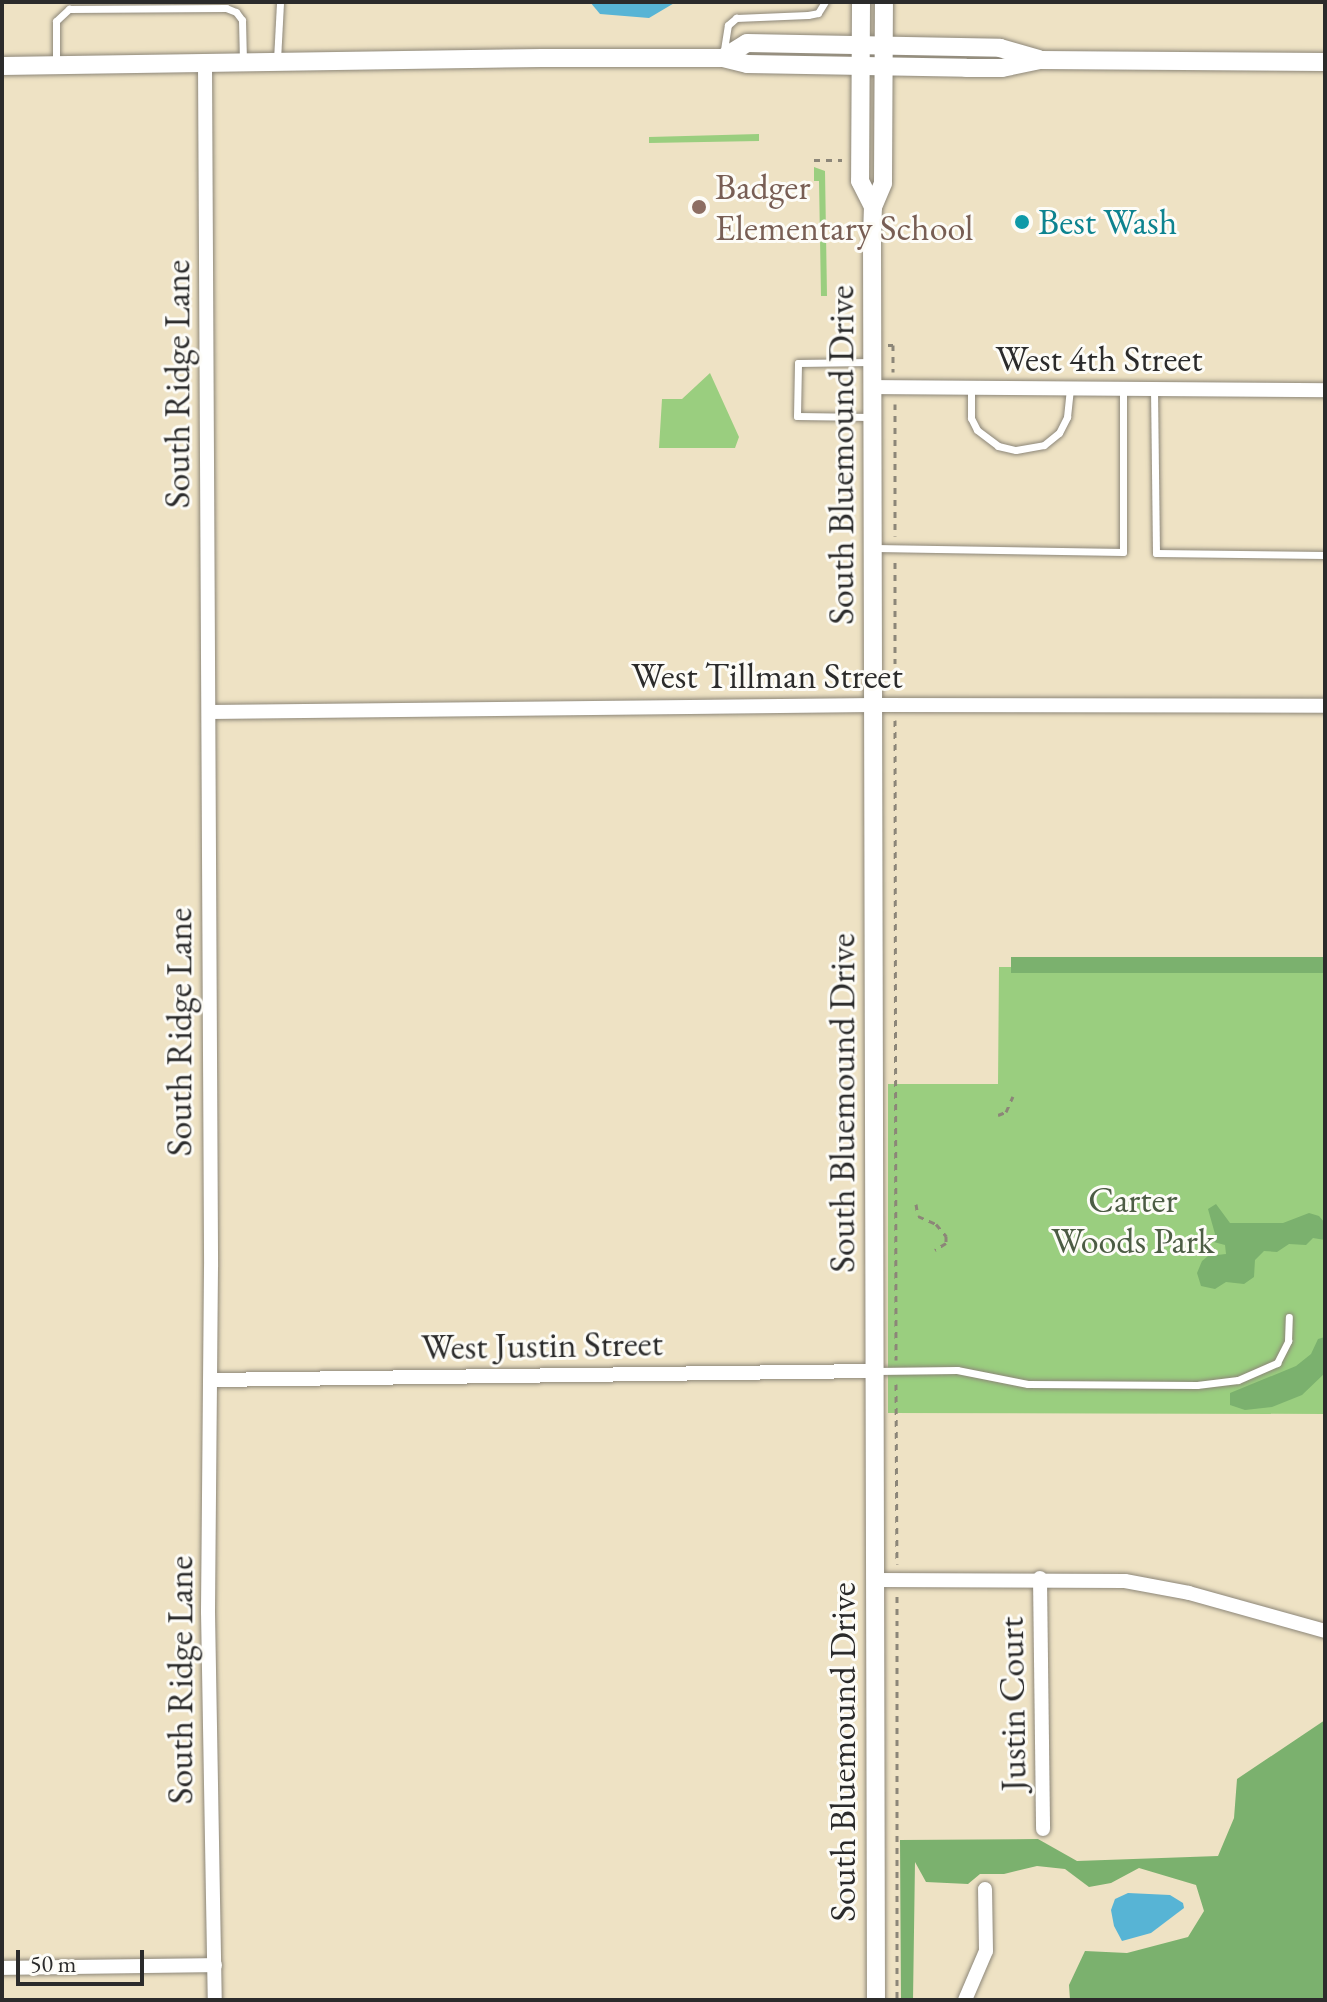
<!DOCTYPE html>
<style>
body{margin:0}
#map{position:relative;width:1327px;height:2002px;overflow:hidden;background:#eee2c4;font-family:"EB Garamond",serif}
div>[style]{position:absolute}
.green>*{inset:0;background:#9ace7f}
.forest>*{inset:0;background:#7bb16e;transform-origin:0 0}
.water>*{inset:0;background:#57b4d5}
.path>*{height:3px;margin-top:-1.5px;transform-origin:0;background:repeating-linear-gradient(90deg,#8c8678 0 6px,transparent 0 12px)}
.roads{filter:drop-shadow(0 0 2px #8c8678) drop-shadow(0 0 2px #8c8678)}
.lane>*{height:7px;margin:-3.5px;padding:0 3.5px;transform-origin:3.5px;border-radius:3.5px;background:#fff}
.street>*{height:14px;margin:-7px;padding:0 7px;transform-origin:7px;border-radius:7px;background:#fff}
.secondary>*{height:18px;margin:-9px;padding:0 9px;transform-origin:9px;border-radius:9px;background:#fff}
.dots>*{width:22px;height:22px;translate:-50% -50%;box-sizing:border-box;border:4px solid #fdfcf7;border-radius:50%}
span{translate:-50% -50%;white-space:nowrap;text-align:center;line-height:1.15;-webkit-text-stroke:6px #fdfcf7;paint-order:stroke}
.education-label{font-size:36px;color:#785e54}
.left{translate:0 -50%;text-align:left}
.culture-label{font-size:36px;color:#0d838f}
.street-label{font-size:36px;color:#2b2b2b}
.park-label{font-size:36px;color:#4c5c44}
.frame{position:absolute;inset:0;border:4px solid #2b2b2b;pointer-events:none}
.scale{position:absolute;left:16px;top:1950px;width:128px;height:36px;box-sizing:border-box;border:4px solid #2b2b2b;border-top:0;padding-left:10px;font-size:24px;line-height:28px;white-space:nowrap;color:#2b2b2b;-webkit-text-stroke:6px #fdfcf7;paint-order:stroke}
</style>
<div id="map">
<div class="green">
<div style="clip-path:polygon(759px 134px,759px 141px,649px 143px,649px 137px)"></div>
<div style="clip-path:polygon(814px 167px,825px 171px,827px 296px,821px 296px,819px 181px,814px 181px)"></div>
<div style="clip-path:polygon(710px 373px,739px 437px,735px 448px,659px 448px,662px 399px,682px 399px)"></div>
<div style="clip-path:polygon(1325px 965px,1325px 1414px,888px 1413px,888px 1084px,998px 1084px,999px 967px)"></div>
</div>
<div class="forest">
<div style="left:1325px;top:957px;width:16px;height:314px;rotate:90deg"></div>
<div style="clip-path:polygon(1216px 1204px,1230px 1223px,1283px 1223px,1309px 1213px,1319px 1216px,1325px 1223px,1325px 1240px,1313px 1238px,1306px 1245px,1289px 1244px,1277px 1252px,1264px 1251px,1255px 1260px,1254px 1277px,1244px 1284px,1226px 1282px,1215px 1289px,1201px 1286px,1197px 1273px,1202px 1261px,1208px 1256px,1226px 1254px,1225px 1245px,1210px 1241px,1215px 1234px,1208px 1209px)"></div>
<div style="clip-path:polygon(1325px 1337px,1325px 1373px,1302px 1395px,1272px 1407px,1245px 1410px,1230px 1405px,1230px 1393px,1296px 1366px,1311px 1354px,1318px 1339px)"></div>
<div style="clip-path:polygon(1325px 1720px,1325px 2000px,1070px 2000px,1069px 1985px,1085px 1951px,1127px 1953px,1188px 1937px,1204px 1911px,1196px 1885px,1139px 1868px,1111px 1883px,1089px 1887px,1065px 1869px,1037px 1866px,1004px 1874px,980px 1874px,968px 1884px,926px 1882px,915px 1862px,913px 2000px,901px 2000px,900px 1840px,1038px 1839px,1077px 1861px,1218px 1856px,1234px 1818px,1237px 1779px)"></div>
</div>
<div class="water">
<div style="clip-path:polygon(590px 2px,676px 2px,649px 18px,600px 14px)"></div>
<div style="clip-path:polygon(1128px 1893px,1170px 1895px,1183px 1903px,1184px 1908px,1151px 1933px,1122px 1941px,1114px 1926px,1111px 1910px,1115px 1899px)"></div>
</div>
<div class="path">
<div style="left:814px;top:160px;width:28px"></div>
<div style="left:888px;top:345px;width:5px"></div>
<div style="left:893px;top:345px;width:27px;rotate:90deg"></div>
<div style="left:895px;top:404px;width:132px;rotate:90deg"></div>
<div style="left:895px;top:688px;width:128px;rotate:-90deg"></div>
<div style="left:895px;top:720px;width:640px;rotate:89.91deg"></div>
<div style="left:998px;top:1115px;width:9px;rotate:-21deg"></div>
<div style="left:1006px;top:1112px;width:17px;rotate:-66deg"></div>
<div style="left:916px;top:1204px;width:12px;rotate:81deg"></div>
<div style="left:918px;top:1216px;width:20px;rotate:24deg"></div>
<div style="left:936px;top:1224px;width:16px;rotate:50deg"></div>
<div style="left:946px;top:1236px;width:7px;rotate:90deg"></div>
<div style="left:946px;top:1243px;width:13px;rotate:148deg"></div>
<div style="left:896px;top:1384px;width:180px;rotate:89.7deg"></div>
<div style="left:897px;top:1596px;width:404px;rotate:90deg"></div>
</div>
<div class="roads">
<div class="lane">
<div style="left:723px;top:56px;width:31px;rotate:-81deg"></div>
<div style="left:728px;top:25px;width:11px;rotate:-41deg"></div>
<div style="left:736px;top:18px;width:72px;rotate:-2.4deg"></div>
<div style="left:808px;top:15px;width:10px;rotate:-11deg"></div>
<div style="left:818px;top:13px;width:13px;rotate:-58deg"></div>
<div style="left:277px;top:60px;width:58px;rotate:-87deg"></div>
<div style="left:56px;top:64px;width:43px;rotate:-90deg"></div>
<div style="left:56px;top:21px;width:18px;rotate:-43deg"></div>
<div style="left:69px;top:9px;width:157px;rotate:-0.4deg"></div>
<div style="left:226px;top:8px;width:11px;rotate:22deg"></div>
<div style="left:236px;top:12px;width:10px;rotate:53deg"></div>
<div style="left:242px;top:20px;width:42px;rotate:88.6deg"></div>
<div style="left:971px;top:388px;width:30px;rotate:90deg"></div>
<div style="left:971px;top:418px;width:13px;rotate:63deg"></div>
<div style="left:977px;top:430px;width:26px;rotate:37deg"></div>
<div style="left:998px;top:446px;width:18px;rotate:13deg"></div>
<div style="left:1016px;top:450px;width:28px;rotate:-10deg"></div>
<div style="left:1044px;top:445px;width:19px;rotate:-39deg"></div>
<div style="left:1059px;top:433px;width:18px;rotate:-63deg"></div>
<div style="left:1067px;top:417px;width:28px;rotate:-84deg"></div>
<div style="left:1154px;top:389px;width:164px;rotate:89.3deg"></div>
<div style="left:1156px;top:553px;width:169px;rotate:0.7deg"></div>
<div style="left:870px;top:417px;width:73px;rotate:-179.2deg"></div>
<div style="left:797px;top:416px;width:53px;rotate:-88.9deg"></div>
<div style="left:798px;top:363px;width:73px;rotate:-0.8deg"></div>
<div style="left:875px;top:548px;width:248px;rotate:0.9deg"></div>
<div style="left:1123px;top:552px;width:163px;rotate:-90deg"></div>
<div style="left:877px;top:1371px;width:80px;rotate:-0.7deg"></div>
<div style="left:957px;top:1370px;width:72px;rotate:11.2deg"></div>
<div style="left:1028px;top:1384px;width:169px;rotate:0.3deg"></div>
<div style="left:1197px;top:1385px;width:41px;rotate:-7deg"></div>
<div style="left:1238px;top:1380px;width:43px;rotate:-23.6deg"></div>
<div style="left:1277px;top:1363px;width:25px;rotate:-63deg"></div>
<div style="left:1288px;top:1341px;width:24px;rotate:-88deg"></div>
</div>
<div class="street">
<div style="left:205px;top:64px;width:1203px;rotate:89.71deg"></div>
<div style="left:211px;top:1267px;width:345px;rotate:90.5deg"></div>
<div style="left:208px;top:1612px;width:388px;rotate:89deg"></div>
<div style="left:872px;top:387px;width:453px;rotate:0.4deg"></div>
<div style="left:209px;top:712px;width:664px;rotate:-0.6deg"></div>
<div style="left:873px;top:705px;width:452px;rotate:0.1deg"></div>
<div style="left:210px;top:1380px;width:664px;rotate:-0.78deg"></div>
<div style="left:1040px;top:1578px;width:251px;rotate:89.3deg"></div>
<div style="left:874px;top:1580px;width:251px;rotate:0.2deg"></div>
<div style="left:1125px;top:1581px;width:65px;rotate:10.6deg"></div>
<div style="left:1189px;top:1593px;width:141px;rotate:15.6deg"></div>
<div style="left:2px;top:1968px;width:213px;rotate:-0.8deg"></div>
<div style="left:965px;top:2000px;width:53px;rotate:-66.8deg"></div>
<div style="left:986px;top:1951px;width:62px;rotate:-90.9deg"></div>
</div>
<div class="secondary">
<div style="left:861px;top:2px;width:179px;rotate:90.3deg"></div>
<div style="left:860px;top:181px;width:29px;rotate:63deg"></div>
<div style="left:723px;top:58px;width:28px;rotate:-32deg"></div>
<div style="left:747px;top:43px;width:253px;rotate:1.1deg"></div>
<div style="left:1000px;top:48px;width:40px;rotate:16deg"></div>
<div style="left:2px;top:66px;width:540px;rotate:-0.85deg"></div>
<div style="left:542px;top:58px;width:181px"></div>
<div style="left:723px;top:58px;width:25px;rotate:14deg"></div>
<div style="left:747px;top:64px;width:219px;rotate:1deg"></div>
<div style="left:966px;top:68px;width:36px"></div>
<div style="left:1002px;top:68px;width:39px;rotate:-12deg"></div>
<div style="left:1040px;top:60px;width:285px;rotate:0.4deg"></div>
<div style="left:876px;top:2000px;width:1765px;rotate:-90.13deg"></div>
<div style="left:872px;top:235px;width:28px;rotate:-88deg"></div>
<div style="left:873px;top:207px;width:26px;rotate:-67deg"></div>
<div style="left:883px;top:183px;width:181px;rotate:-89.7deg"></div>
</div>
</div>
<div class="dots">
<div style="left:699px;top:207px;background:#8d6e63"></div>
<div style="left:1022px;top:222px;background:#0f9aa8"></div>
</div>
<div class="education-label">
<span class="left" style="left:715px;top:207px">Badger<br>Elementary School</span>
</div>
<div class="culture-label">
<span class="left" style="left:1038px;top:222px">Best Wash</span>
</div>
<div class="street-label">
<span style="left:1099px;top:359px">West 4th Street</span>
<span style="left:177px;top:384px;rotate:-90deg">South Ridge Lane</span>
<span style="left:841px;top:455px;rotate:-90deg">South Bluemound Drive</span>
<span style="left:767px;top:676px">West Tillman Street</span>
<span style="left:179px;top:1032px;rotate:-90deg">South Ridge Lane</span>
<span style="left:842px;top:1103px;rotate:-90deg">South Bluemound Drive</span>
<span style="left:542px;top:1345px;rotate:-1deg">West Justin Street</span>
<span style="left:180px;top:1680px;rotate:-90deg">South Ridge Lane</span>
<span style="left:1012px;top:1704px;rotate:-91deg">Justin Court</span>
<span style="left:843px;top:1752px;rotate:-90deg">South Bluemound Drive</span>
</div>
<div class="park-label">
<span style="left:1133px;top:1220px">Carter<br>Woods Park</span>
</div>
<div class="frame"></div>
<div class="scale">50 m</div>
</div>
